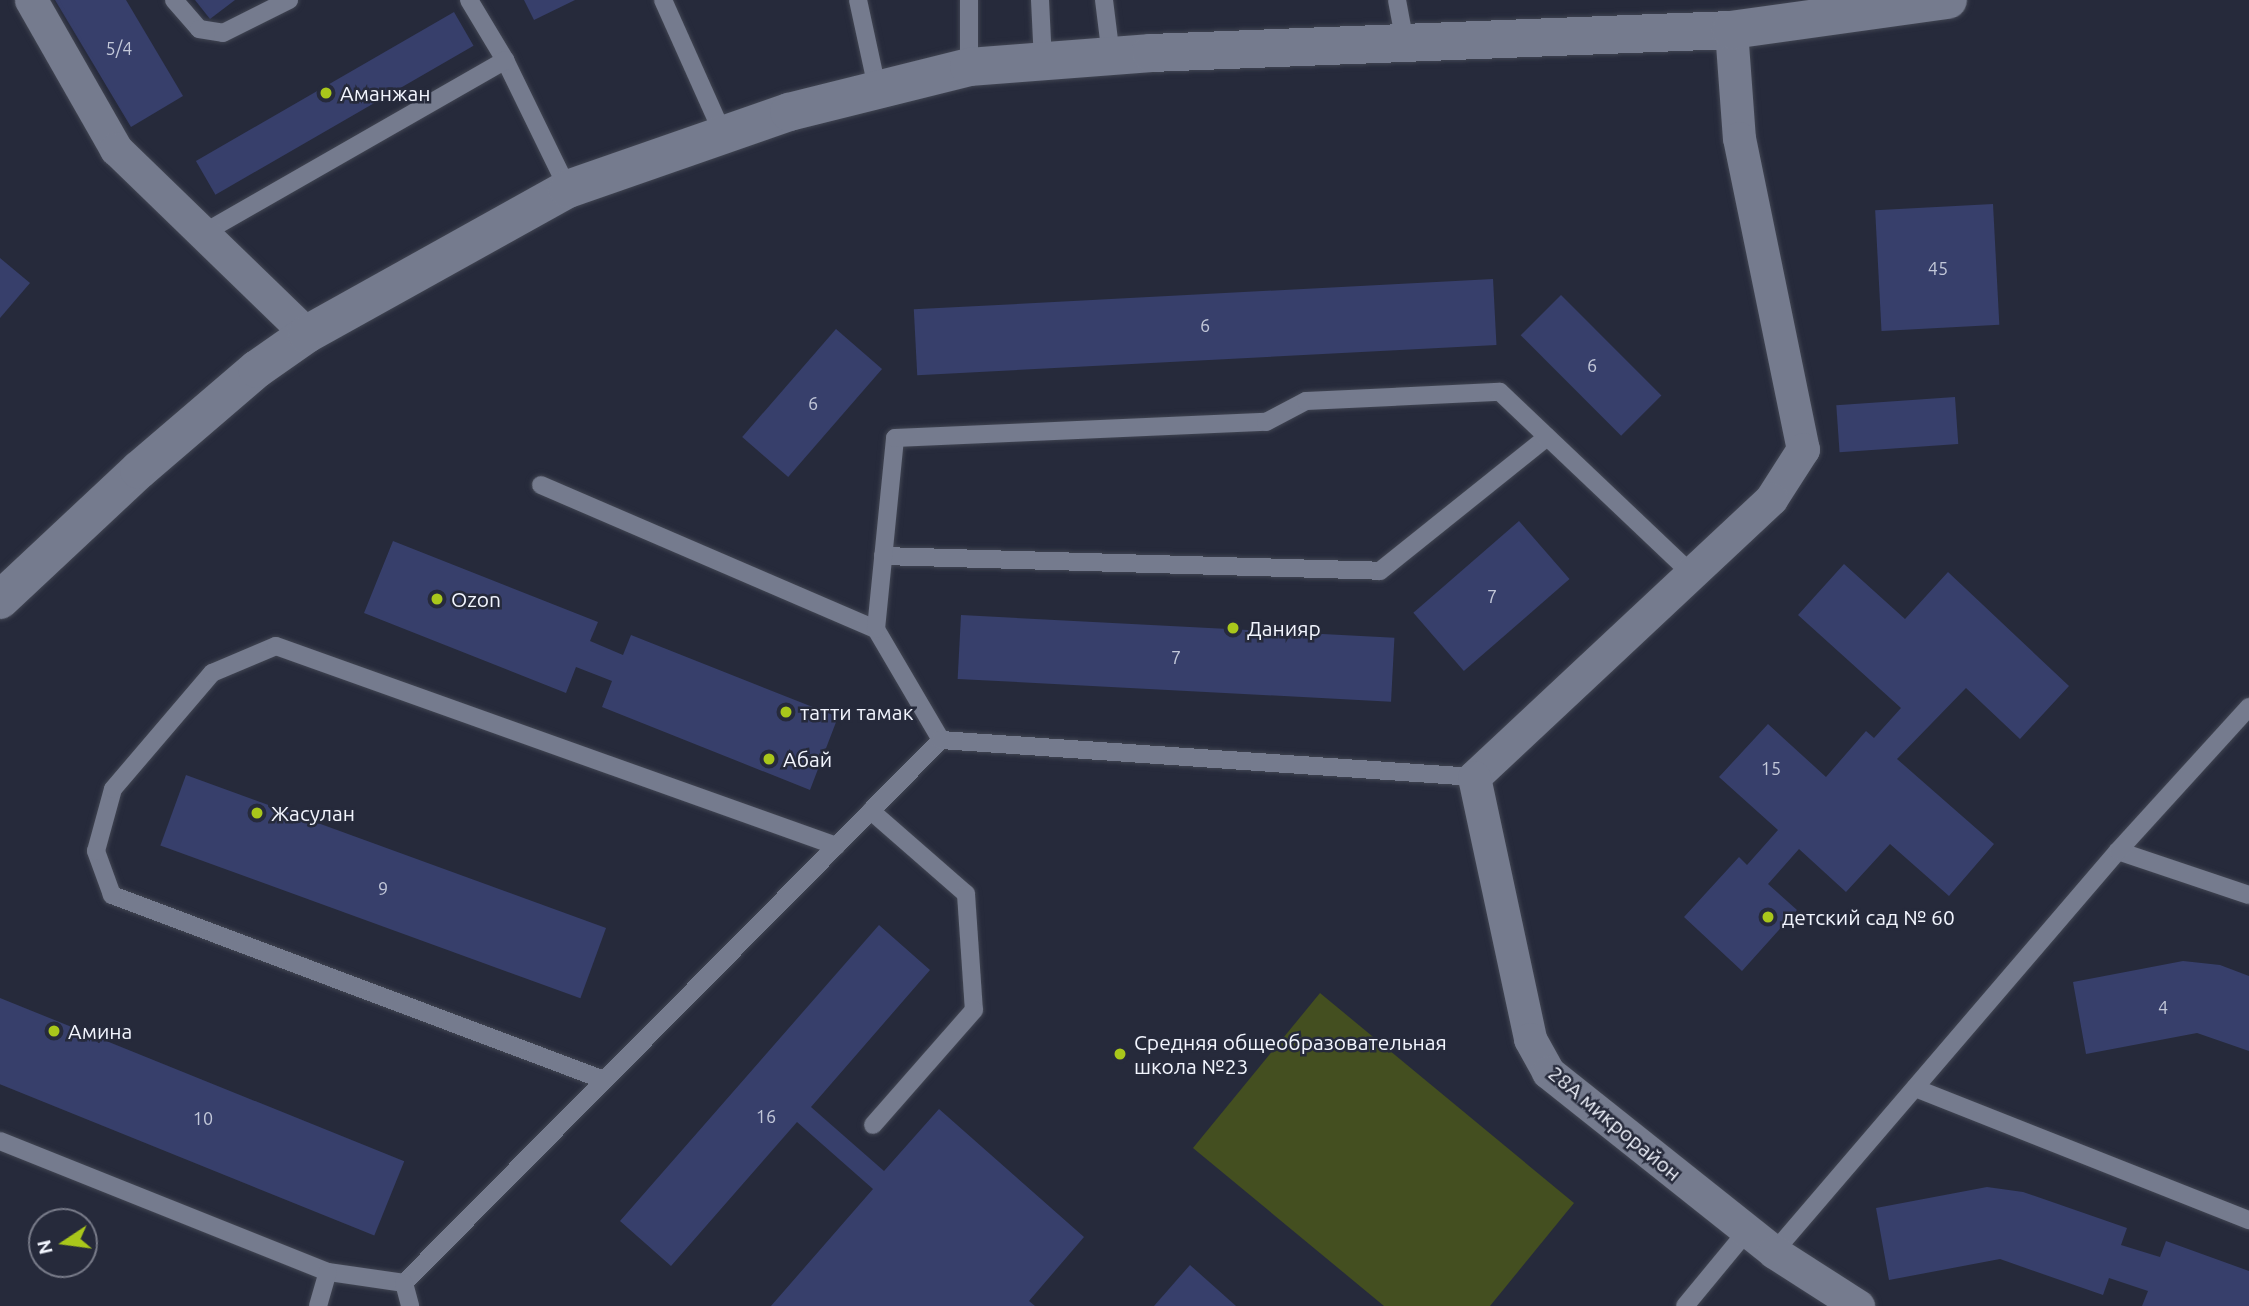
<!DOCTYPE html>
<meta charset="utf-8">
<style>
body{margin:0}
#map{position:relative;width:2249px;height:1306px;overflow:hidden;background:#262a3b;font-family:Ubuntu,sans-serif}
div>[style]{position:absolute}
.green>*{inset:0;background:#444f20}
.building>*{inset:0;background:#373f6b;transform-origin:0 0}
.roads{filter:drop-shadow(0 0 2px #414552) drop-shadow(0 0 2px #414552)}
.service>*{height:18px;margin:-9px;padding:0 9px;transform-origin:9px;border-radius:9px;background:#757b8e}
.minor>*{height:33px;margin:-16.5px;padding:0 16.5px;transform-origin:16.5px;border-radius:16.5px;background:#757b8e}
.secondary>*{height:38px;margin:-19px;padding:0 19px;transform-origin:19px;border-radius:19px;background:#757b8e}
.dots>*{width:19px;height:19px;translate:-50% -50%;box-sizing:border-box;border:4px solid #262a3b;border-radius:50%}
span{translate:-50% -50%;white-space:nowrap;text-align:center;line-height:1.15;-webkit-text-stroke:5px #262a3b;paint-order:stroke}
.number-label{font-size:18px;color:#c3c8d9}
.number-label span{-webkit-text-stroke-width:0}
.poi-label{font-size:21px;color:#f2f5fe}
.left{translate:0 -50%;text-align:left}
.street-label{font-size:21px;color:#f2f5fe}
.north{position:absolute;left:28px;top:1208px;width:70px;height:70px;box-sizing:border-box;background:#262a3b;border:2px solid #787b89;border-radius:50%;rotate:257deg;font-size:19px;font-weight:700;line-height:28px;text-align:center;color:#f2f5fe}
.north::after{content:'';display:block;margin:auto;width:24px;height:32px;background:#a9c71b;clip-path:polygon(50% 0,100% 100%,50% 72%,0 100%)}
</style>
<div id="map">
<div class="green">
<div style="clip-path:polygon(1320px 993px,1574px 1203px,1490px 1306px,1384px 1306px,1193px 1148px)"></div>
</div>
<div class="building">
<div style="clip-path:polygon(55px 0,126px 0,183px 96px,131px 127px)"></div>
<div style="clip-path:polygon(195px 0,235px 0,210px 19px)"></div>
<div style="clip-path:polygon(524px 0,575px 0,534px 20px)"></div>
<div style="left:454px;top:12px;width:39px;height:298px;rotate:60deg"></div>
<div style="left:1993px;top:204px;width:121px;height:118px;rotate:87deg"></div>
<div style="clip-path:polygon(0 258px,30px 283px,0 318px)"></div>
<div style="left:1493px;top:279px;width:66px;height:580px;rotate:87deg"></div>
<div style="left:1561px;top:295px;width:142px;height:57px;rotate:45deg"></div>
<div style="left:836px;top:329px;width:61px;height:143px;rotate:41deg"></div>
<div style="left:1955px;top:397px;width:47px;height:119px;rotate:86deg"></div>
<div style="left:1519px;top:521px;width:77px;height:140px;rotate:49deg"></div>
<div style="clip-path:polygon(393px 541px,598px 622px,590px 641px,623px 655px,631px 635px,838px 717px,810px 790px,602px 707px,612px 681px,576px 667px,566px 693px,364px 613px)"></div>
<div style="clip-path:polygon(1844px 564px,1905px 619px,1948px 572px,2069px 686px,2020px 739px,1966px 688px,1897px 759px,1994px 844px,1949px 896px,1890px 844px,1846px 892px,1799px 849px,1768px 884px,1797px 910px,1742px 971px,1684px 917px,1739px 857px,1747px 865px,1778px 830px,1719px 777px,1768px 724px,1826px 777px,1866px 731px,1874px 738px,1901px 708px,1798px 615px)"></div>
<div style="left:961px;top:615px;width:434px;height:64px;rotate:3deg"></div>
<div style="left:186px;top:775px;width:447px;height:75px;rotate:20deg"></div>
<div style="clip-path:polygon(879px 925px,930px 970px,811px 1107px,884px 1171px,939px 1109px,1084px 1237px,1029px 1301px,1035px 1306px,771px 1306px,873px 1189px,797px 1122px,671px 1266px,620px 1221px)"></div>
<div style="clip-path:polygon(2183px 961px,2220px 965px,2249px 976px,2249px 1051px,2197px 1033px,2086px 1054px,2073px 982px)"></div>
<div style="left:0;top:998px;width:436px;height:80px;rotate:22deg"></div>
<div style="clip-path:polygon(1987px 1187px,2023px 1192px,2127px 1228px,2121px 1245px,2160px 1257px,2166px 1241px,2249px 1271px,2249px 1306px,2142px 1306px,2148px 1291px,2109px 1278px,2103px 1295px,2000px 1259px,1889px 1280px,1876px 1208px)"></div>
<div style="clip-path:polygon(1190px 1265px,1236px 1306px,1154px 1306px)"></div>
</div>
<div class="roads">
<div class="service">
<div style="left:174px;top:0;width:38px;rotate:49deg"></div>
<div style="left:199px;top:29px;width:24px;rotate:9deg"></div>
<div style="left:223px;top:33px;width:74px;rotate:-26.6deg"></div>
<div style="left:469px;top:0;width:70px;rotate:59deg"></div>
<div style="left:505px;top:60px;width:144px;rotate:64deg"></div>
<div style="left:663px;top:0;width:147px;rotate:65.9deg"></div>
<div style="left:858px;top:0;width:90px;rotate:77.8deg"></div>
<div style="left:969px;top:0;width:67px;rotate:90deg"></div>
<div style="left:1040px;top:0;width:61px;rotate:87.2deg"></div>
<div style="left:1104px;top:0;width:56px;rotate:82.9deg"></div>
<div style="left:1397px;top:0;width:44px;rotate:79.5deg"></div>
<div style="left:200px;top:235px;width:352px;rotate:-29.8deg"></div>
<div style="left:541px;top:485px;width:365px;rotate:23.3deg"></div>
<div style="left:883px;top:556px;width:497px;rotate:1.7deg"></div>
<div style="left:1380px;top:571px;width:214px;rotate:-38.7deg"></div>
<div style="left:941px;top:740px;width:129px;rotate:-120.4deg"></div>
<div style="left:876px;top:629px;width:192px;rotate:-84.3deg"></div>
<div style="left:895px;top:438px;width:371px;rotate:-2.5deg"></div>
<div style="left:1266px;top:422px;width:45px;rotate:-27.7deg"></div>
<div style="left:1306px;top:401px;width:194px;rotate:-2.7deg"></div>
<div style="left:1500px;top:392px;width:263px;rotate:43.5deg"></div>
<div style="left:871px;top:811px;width:126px;rotate:41.1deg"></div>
<div style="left:966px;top:894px;width:116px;rotate:86.1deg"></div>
<div style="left:974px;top:1010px;width:153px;rotate:131.3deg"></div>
<div style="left:2118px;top:851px;width:138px;rotate:18.6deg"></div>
<div style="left:604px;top:1080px;width:526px;rotate:-159.39deg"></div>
<div style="left:112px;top:895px;width:47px;rotate:-110deg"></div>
<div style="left:96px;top:851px;width:64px;rotate:-74.7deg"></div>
<div style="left:113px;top:789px;width:153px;rotate:-49.5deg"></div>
<div style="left:212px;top:673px;width:69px;rotate:-22.9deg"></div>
<div style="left:276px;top:646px;width:595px;rotate:19.65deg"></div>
<div style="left:1915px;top:1088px;width:359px;rotate:21.6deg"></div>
<div style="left:0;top:1141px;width:353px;rotate:21.8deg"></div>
<div style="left:328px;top:1272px;width:77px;rotate:8.2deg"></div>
<div style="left:404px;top:1283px;width:764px;rotate:-45.32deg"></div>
<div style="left:941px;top:740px;width:534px;rotate:3.97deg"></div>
<div style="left:1774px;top:1252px;width:528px;rotate:-49.38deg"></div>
<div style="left:2118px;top:851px;width:195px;rotate:-47.7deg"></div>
<div style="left:404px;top:1283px;width:24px;rotate:75deg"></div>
<div style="left:318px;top:1306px;width:35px;rotate:-74deg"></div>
<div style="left:1685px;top:1306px;width:97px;rotate:-50.4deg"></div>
</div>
<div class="minor">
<div style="left:31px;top:0;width:172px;rotate:60.3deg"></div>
<div style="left:116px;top:149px;width:266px;rotate:44.1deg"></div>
<div style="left:1731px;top:30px;width:108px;rotate:85.8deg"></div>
<div style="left:1739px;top:138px;width:318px;rotate:78.4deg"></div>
<div style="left:1803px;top:449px;width:59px;rotate:122.6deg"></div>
<div style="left:1771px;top:499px;width:407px;rotate:136.9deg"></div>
<div style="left:1474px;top:777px;width:268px;rotate:77.9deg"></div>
<div style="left:1530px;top:1039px;width:38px;rotate:61deg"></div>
<div style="left:1548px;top:1072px;width:289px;rotate:38.5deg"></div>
<div style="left:1774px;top:1252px;width:100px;rotate:32.7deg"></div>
</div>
<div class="secondary">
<div style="left:0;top:600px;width:190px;rotate:-43.1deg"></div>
<div style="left:139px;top:470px;width:155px;rotate:-40.6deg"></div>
<div style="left:257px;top:369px;width:61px;rotate:-35deg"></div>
<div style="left:307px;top:334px;width:299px;rotate:-29.1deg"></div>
<div style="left:568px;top:189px;width:234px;rotate:-19.2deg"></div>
<div style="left:789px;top:112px;width:186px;rotate:-14deg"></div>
<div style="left:969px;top:67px;width:183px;rotate:-4.4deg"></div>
<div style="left:1151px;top:53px;width:580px;rotate:-2.27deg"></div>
<div style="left:1731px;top:30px;width:219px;rotate:-7.9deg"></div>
</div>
</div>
<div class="dots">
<div style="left:326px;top:93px;background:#a9c71b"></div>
<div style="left:437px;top:599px;background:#a9c71b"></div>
<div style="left:1233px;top:628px;background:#a9c71b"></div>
<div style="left:786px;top:712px;background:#a9c71b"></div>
<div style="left:769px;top:759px;background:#a9c71b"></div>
<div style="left:257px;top:813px;background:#a9c71b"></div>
<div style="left:1768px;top:917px;background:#a9c71b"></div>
<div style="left:54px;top:1031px;background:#a9c71b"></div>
<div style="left:1120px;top:1054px;background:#a9c71b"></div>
</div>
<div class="number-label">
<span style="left:119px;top:48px">5/4</span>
<span style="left:1938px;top:268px">45</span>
<span style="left:1205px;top:325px">6</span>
<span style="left:1592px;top:365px">6</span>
<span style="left:813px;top:403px">6</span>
<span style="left:1492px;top:596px">7</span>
<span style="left:1176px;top:657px">7</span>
<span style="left:1771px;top:768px">15</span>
<span style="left:383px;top:888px">9</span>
<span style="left:2163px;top:1007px">4</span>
<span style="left:766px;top:1116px">16</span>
<span style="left:203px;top:1118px">10</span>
</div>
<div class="poi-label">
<span class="left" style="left:340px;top:93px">Аманжан</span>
<span class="left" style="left:451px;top:599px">Ozon</span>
<span class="left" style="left:1247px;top:628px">Данияр</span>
<span class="left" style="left:800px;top:712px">татти тамак</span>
<span class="left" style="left:783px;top:759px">Абай</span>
<span class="left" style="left:271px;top:813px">Жасулан</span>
<span class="left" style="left:1782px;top:917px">детский сад № 60</span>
<span class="left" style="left:68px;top:1031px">Амина</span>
<span class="left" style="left:1134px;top:1054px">Средняя общеобразовательная<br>школа №23</span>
</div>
<div class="street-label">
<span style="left:1615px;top:1123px;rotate:40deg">28А микрорайон</span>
</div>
<div class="north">N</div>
</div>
